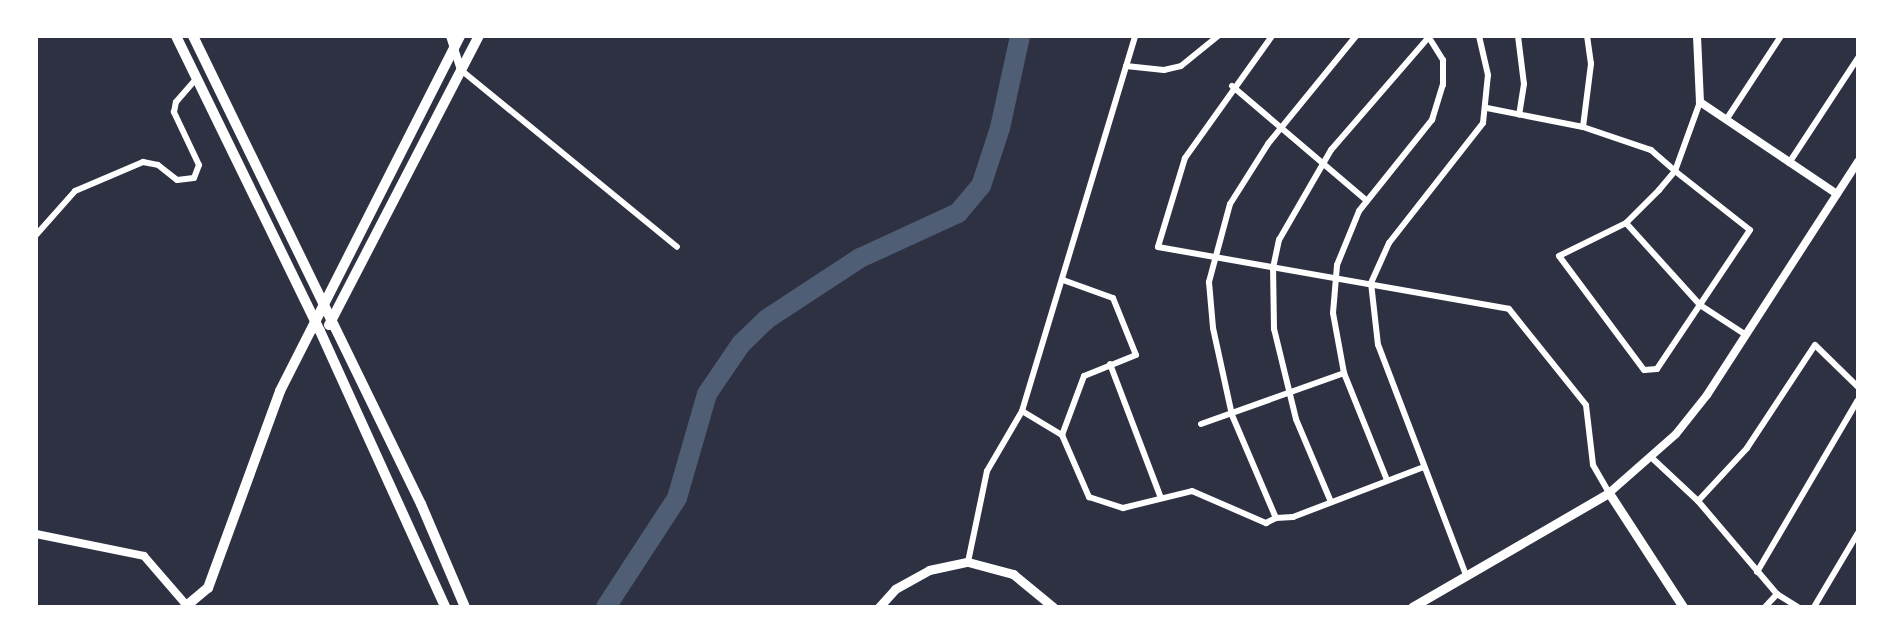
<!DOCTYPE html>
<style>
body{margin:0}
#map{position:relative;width:1894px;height:643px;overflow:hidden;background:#2d3142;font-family:Overpass,sans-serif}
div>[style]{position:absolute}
.river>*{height:20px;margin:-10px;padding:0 10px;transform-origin:10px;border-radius:10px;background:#4f5d75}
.minor>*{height:6px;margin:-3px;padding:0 3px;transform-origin:3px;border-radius:3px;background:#fff}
.tertiary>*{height:8px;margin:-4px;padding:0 4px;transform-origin:4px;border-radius:4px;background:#fff}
.secondary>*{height:9px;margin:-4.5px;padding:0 4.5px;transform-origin:4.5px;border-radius:4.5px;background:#fff}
.primary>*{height:10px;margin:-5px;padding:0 5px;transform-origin:5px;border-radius:5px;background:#fff}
span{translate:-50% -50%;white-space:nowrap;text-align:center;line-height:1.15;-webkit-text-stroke:8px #fff;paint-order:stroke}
.frame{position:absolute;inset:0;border:38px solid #fff;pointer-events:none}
</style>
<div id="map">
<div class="river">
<div style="left:606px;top:607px;width:130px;rotate:-56.9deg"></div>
<div style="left:677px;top:498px;width:108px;rotate:-73.9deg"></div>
<div style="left:707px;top:394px;width:60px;rotate:-55.8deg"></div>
<div style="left:741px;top:344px;width:36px;rotate:-44deg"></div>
<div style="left:767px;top:319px;width:111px;rotate:-33.3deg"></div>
<div style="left:860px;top:258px;width:108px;rotate:-24.7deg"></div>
<div style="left:958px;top:213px;width:35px;rotate:-50deg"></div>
<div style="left:981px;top:186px;width:61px;rotate:-71.9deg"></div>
<div style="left:1000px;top:128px;width:94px;rotate:-77.7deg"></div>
</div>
<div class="minor">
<div style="left:1272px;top:36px;width:150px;rotate:125.5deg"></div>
<div style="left:1185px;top:158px;width:93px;rotate:106.9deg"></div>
<div style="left:1158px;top:247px;width:356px;rotate:10deg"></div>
<div style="left:1509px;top:309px;width:123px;rotate:51.3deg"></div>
<div style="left:1586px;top:405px;width:60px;rotate:83.3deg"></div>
<div style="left:1593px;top:465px;width:32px;rotate:60deg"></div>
<div style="left:1356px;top:36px;width:139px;rotate:129.2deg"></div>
<div style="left:1268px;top:144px;width:71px;rotate:122.3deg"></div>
<div style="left:1230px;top:204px;width:81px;rotate:105.1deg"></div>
<div style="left:1209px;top:282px;width:46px;rotate:85deg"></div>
<div style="left:1213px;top:328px;width:89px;rotate:77.7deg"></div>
<div style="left:1232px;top:415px;width:112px;rotate:66.9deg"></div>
<div style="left:1276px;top:518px;width:17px;rotate:-3deg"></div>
<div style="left:1293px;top:517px;width:140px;rotate:-20.9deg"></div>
<div style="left:1518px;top:36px;width:48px;rotate:82.9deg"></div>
<div style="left:1524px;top:84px;width:31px;rotate:99deg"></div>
<div style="left:1126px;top:66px;width:38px;rotate:6deg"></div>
<div style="left:1164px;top:70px;width:17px;rotate:-13deg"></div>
<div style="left:1181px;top:66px;width:48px;rotate:-39deg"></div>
<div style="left:461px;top:70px;width:279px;rotate:39.3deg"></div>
<div style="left:1232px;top:86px;width:177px;rotate:40.4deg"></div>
<div style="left:1487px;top:108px;width:98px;rotate:11.2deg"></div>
<div style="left:1583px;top:127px;width:64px;rotate:-82.8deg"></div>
<div style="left:1591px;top:64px;width:28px;rotate:-98deg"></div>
<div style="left:1726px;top:120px;width:100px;rotate:-56.8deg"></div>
<div style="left:1583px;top:127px;width:72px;rotate:18.7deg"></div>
<div style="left:1651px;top:150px;width:32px;rotate:41deg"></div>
<div style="left:1675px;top:171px;width:95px;rotate:38.2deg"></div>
<div style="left:1750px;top:230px;width:167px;rotate:123.8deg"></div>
<div style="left:1657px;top:369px;width:13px;rotate:176deg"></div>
<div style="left:1644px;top:370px;width:142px;rotate:-126.7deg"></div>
<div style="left:1559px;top:256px;width:75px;rotate:-26.2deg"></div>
<div style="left:1626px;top:223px;width:47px;rotate:-45deg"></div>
<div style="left:1659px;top:190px;width:25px;rotate:-50deg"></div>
<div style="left:1675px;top:171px;width:73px;rotate:-70.1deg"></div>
<div style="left:1789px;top:163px;width:126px;rotate:-56.7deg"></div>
<div style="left:1626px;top:223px;width:110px;rotate:47.9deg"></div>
<div style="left:1700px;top:305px;width:55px;rotate:33.1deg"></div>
<div style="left:36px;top:235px;width:59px;rotate:-48.4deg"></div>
<div style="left:75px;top:191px;width:74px;rotate:-23.1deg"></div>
<div style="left:143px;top:162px;width:15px;rotate:11deg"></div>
<div style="left:158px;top:165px;width:24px;rotate:38deg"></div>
<div style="left:177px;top:180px;width:17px;rotate:-7deg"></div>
<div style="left:194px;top:178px;width:14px;rotate:-69deg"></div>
<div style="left:199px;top:165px;width:59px;rotate:-115.3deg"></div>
<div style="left:174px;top:112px;width:10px;rotate:-79deg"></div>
<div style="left:176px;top:102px;width:30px;rotate:-49deg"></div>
<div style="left:1063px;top:280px;width:53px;rotate:19.8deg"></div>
<div style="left:1113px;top:298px;width:61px;rotate:68deg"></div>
<div style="left:1136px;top:355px;width:56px;rotate:158deg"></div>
<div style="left:1084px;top:376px;width:63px;rotate:110.4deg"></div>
<div style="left:1062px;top:435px;width:68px;rotate:66.5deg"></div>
<div style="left:1089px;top:497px;width:36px;rotate:18deg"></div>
<div style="left:1123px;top:508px;width:71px;rotate:-13.8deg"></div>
<div style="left:1192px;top:491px;width:81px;rotate:23.4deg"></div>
<div style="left:1266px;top:523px;width:11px;rotate:-27deg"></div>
<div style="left:1110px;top:364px;width:143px;rotate:69.2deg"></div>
<div style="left:1022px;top:411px;width:47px;rotate:31deg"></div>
<div style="left:1201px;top:424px;width:152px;rotate:-19.6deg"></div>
<div style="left:1652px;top:458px;width:63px;rotate:43.1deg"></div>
<div style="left:1698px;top:501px;width:122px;rotate:49.7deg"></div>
<div style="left:1777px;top:594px;width:25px;rotate:32deg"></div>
<div style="left:1387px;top:480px;width:115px;rotate:-111.9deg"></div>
<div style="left:1344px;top:373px;width:61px;rotate:-100.4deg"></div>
<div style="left:1333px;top:313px;width:48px;rotate:-85.2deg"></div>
<div style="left:1337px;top:265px;width:58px;rotate:-67.8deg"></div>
<div style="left:1359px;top:211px;width:117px;rotate:-51.3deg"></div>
<div style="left:1432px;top:120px;width:37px;rotate:-73deg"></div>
<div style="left:1443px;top:85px;width:25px;rotate:-90deg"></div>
<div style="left:1443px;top:60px;width:28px;rotate:-122deg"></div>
<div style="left:1698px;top:501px;width:72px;rotate:-47.2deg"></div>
<div style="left:1747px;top:448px;width:123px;rotate:-56.6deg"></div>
<div style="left:1815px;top:345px;width:60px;rotate:44.3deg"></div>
<div style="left:1331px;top:502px;width:90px;rotate:-112.9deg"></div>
<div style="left:1296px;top:419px;width:93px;rotate:-103.7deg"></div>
<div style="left:1274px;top:329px;width:61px;rotate:-90.9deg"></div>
<div style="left:1273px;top:268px;width:29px;rotate:-78deg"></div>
<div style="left:1279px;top:240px;width:104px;rotate:-60deg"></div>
<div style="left:1331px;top:150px;width:150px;rotate:-49.1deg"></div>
<div style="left:968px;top:562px;width:93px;rotate:-78.2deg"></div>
<div style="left:987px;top:471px;width:69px;rotate:-59.7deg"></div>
<div style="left:1022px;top:411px;width:392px;rotate:-73.2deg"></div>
<div style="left:1757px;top:572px;width:199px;rotate:-59.6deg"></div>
<div style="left:1466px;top:575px;width:246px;rotate:-110.9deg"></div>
<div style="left:1378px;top:345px;width:62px;rotate:-96.4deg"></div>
<div style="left:1371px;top:283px;width:44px;rotate:-65.8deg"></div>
<div style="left:1389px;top:243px;width:152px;rotate:-51.9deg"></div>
<div style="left:1483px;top:123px;width:48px;rotate:-84.1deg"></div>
<div style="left:1488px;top:75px;width:40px;rotate:-103deg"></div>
<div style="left:1765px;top:607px;width:18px;rotate:-47deg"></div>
<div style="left:1814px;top:607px;width:86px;rotate:-59.3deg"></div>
</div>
<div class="tertiary">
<div style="left:450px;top:36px;width:36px;rotate:72deg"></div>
<div style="left:1697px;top:36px;width:66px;rotate:87.4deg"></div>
<div style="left:1700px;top:102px;width:165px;rotate:33.9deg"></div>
<div style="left:1609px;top:493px;width:89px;rotate:-41.4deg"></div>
<div style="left:1676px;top:434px;width:50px;rotate:-51.5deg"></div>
<div style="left:1707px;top:395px;width:278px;rotate:-57.1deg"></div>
<div style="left:36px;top:534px;width:110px;rotate:11.5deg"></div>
<div style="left:144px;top:556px;width:67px;rotate:49.2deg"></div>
</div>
<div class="secondary">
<div style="left:879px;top:607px;width:24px;rotate:-48deg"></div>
<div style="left:895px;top:589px;width:39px;rotate:-29deg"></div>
<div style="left:929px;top:570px;width:40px;rotate:-12deg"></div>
<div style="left:968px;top:562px;width:47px;rotate:14.9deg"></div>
<div style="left:1013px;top:574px;width:52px;rotate:39.5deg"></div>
<div style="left:1412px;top:607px;width:228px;rotate:-30.1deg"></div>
<div style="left:1609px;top:493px;width:136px;rotate:57deg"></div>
</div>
<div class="primary">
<div style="left:176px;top:36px;width:328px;rotate:64deg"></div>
<div style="left:320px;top:331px;width:303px;rotate:65.6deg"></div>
<div style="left:193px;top:36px;width:521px;rotate:64.03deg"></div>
<div style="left:421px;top:504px;width:112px;rotate:66.9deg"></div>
<div style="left:329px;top:325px;width:326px;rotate:-62.6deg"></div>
<div style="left:185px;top:607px;width:30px;rotate:-40deg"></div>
<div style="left:208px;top:588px;width:210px;rotate:-69.9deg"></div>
<div style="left:280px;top:391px;width:398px;rotate:-63.1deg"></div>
</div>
<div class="frame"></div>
</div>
